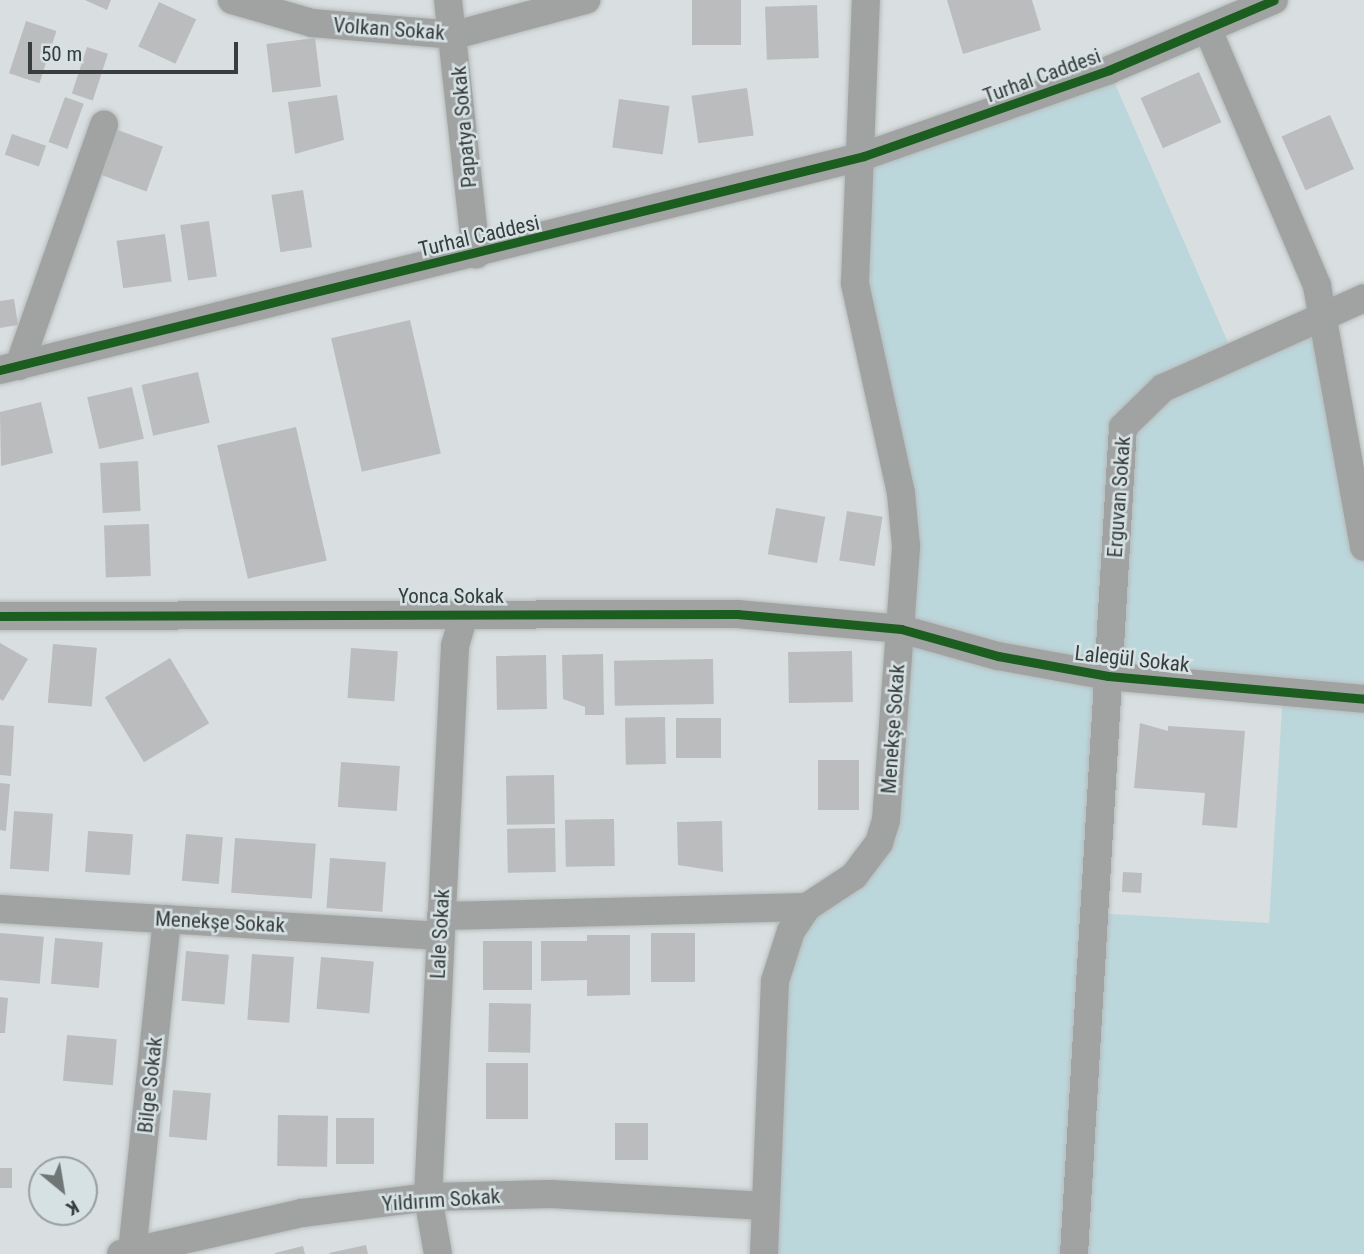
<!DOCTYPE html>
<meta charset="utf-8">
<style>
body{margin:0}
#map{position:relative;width:1364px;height:1254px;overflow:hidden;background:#d9dfe0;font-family:"Roboto Condensed",sans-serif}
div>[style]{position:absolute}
.green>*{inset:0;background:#bcd7dc}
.building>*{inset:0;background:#bbbcbd;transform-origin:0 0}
.roads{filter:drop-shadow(0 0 2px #b6bbbb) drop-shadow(0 0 2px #b6bbbb)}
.minor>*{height:28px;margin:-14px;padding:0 14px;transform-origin:14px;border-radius:14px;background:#a1a3a3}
.cycleway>*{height:9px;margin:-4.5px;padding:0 4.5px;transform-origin:4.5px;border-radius:4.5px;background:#1b5e20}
span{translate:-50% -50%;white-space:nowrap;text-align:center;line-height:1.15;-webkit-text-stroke:5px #d6e1e3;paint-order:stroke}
.street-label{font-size:21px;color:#383d3d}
.north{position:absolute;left:28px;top:1156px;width:70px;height:70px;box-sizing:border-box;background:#d6e1e3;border:2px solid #979fa1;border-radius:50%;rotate:150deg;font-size:19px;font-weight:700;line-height:28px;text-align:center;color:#383d3d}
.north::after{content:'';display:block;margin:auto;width:24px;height:32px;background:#707676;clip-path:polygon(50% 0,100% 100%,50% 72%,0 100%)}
.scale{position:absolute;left:28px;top:42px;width:210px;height:32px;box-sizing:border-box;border:4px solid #383d3d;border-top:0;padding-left:9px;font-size:21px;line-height:24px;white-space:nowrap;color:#383d3d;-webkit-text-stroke:5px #d6e1e3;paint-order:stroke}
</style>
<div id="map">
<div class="green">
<div style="clip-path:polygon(evenodd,1109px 70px,1234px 356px,1323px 316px,1364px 547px,1364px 1254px,775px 1254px,782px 955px,869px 861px,906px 546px,867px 355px,864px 156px,1109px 70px,1108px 676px,1283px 691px,1269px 923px,1095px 913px,1108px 676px)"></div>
</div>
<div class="building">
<div style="clip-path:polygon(85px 0,111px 0,107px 10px)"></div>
<div style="left:692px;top:0;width:49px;height:45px"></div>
<div style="clip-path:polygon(947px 0,1032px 0,1041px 30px,963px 54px)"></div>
<div style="left:159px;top:2px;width:41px;height:49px;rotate:25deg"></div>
<div style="left:817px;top:5px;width:53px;height:52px;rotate:88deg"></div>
<div style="left:26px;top:21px;width:32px;height:55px;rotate:18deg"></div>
<div style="left:315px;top:38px;width:49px;height:49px;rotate:83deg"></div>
<div style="left:87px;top:47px;width:22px;height:49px;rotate:18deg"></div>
<div style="left:1199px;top:72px;width:55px;height:64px;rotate:66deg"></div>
<div style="left:747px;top:88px;width:48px;height:56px;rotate:82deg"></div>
<div style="clip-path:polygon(337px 95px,344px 140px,295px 154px,288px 102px)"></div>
<div style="left:65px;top:97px;width:20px;height:48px;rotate:20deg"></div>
<div style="left:619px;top:99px;width:51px;height:49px;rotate:8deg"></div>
<div style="left:1330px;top:115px;width:59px;height:53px;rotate:66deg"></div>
<div style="left:115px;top:129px;width:51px;height:48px;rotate:20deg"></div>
<div style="left:12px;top:134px;width:36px;height:22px;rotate:19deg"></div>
<div style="left:303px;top:190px;width:58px;height:32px;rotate:81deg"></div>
<div style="left:209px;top:221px;width:56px;height:29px;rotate:82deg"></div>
<div style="left:165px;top:234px;width:48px;height:49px;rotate:82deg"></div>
<div style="clip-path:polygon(14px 299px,18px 325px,0 328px,0 301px)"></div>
<div style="left:410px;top:320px;width:137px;height:81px;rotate:77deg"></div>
<div style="left:198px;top:372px;width:52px;height:58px;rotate:77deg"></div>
<div style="left:132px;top:387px;width:53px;height:46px;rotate:77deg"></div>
<div style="clip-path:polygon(41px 402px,53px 453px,1px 466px,0 412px)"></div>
<div style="left:296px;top:427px;width:137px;height:81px;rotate:77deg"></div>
<div style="left:138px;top:461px;width:50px;height:38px;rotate:87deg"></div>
<div style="left:776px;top:508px;width:50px;height:47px;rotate:10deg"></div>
<div style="left:847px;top:511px;width:36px;height:50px;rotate:9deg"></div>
<div style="left:149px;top:524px;width:52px;height:45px;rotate:88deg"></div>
<div style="clip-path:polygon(0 643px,28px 659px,3px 701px,0 699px)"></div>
<div style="left:53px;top:644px;width:44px;height:59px;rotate:5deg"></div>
<div style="left:351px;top:648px;width:47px;height:50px;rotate:4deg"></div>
<div style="left:852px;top:651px;width:51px;height:64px;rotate:89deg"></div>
<div style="clip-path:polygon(603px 654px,604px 715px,585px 715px,585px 707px,563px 699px,562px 655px)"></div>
<div style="left:546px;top:655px;width:54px;height:50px;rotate:89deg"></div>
<div style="left:170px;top:658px;width:76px;height:76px;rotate:59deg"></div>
<div style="left:713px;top:659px;width:45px;height:99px;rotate:89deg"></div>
<div style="left:665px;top:717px;width:47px;height:40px;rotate:89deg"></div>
<div style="left:721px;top:718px;width:40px;height:45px;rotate:90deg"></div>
<div style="clip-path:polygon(1140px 723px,1168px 731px,1168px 726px,1245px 731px,1237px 828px,1202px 825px,1205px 793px,1134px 788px)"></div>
<div style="clip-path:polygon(0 725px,14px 726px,11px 776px,0 775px)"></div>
<div style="left:818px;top:760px;width:41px;height:50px"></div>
<div style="left:341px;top:762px;width:59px;height:45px;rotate:4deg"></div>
<div style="left:554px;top:775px;width:49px;height:48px;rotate:89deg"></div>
<div style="clip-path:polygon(0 783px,10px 784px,6px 831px,0 830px)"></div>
<div style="left:14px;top:811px;width:39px;height:58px;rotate:4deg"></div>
<div style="left:614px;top:819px;width:47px;height:49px;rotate:89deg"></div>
<div style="clip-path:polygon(722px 821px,723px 872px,678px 865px,677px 822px)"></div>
<div style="left:555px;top:828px;width:44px;height:48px;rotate:89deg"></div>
<div style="left:88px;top:831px;width:45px;height:41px;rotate:4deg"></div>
<div style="left:186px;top:834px;width:37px;height:47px;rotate:5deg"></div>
<div style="left:235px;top:838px;width:81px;height:55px;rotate:4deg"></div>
<div style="left:330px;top:858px;width:56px;height:50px;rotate:4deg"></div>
<div style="left:1123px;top:872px;width:19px;height:20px;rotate:3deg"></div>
<div style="left:0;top:933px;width:44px;height:47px;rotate:5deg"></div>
<div style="left:651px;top:933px;width:44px;height:49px"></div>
<div style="clip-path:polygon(587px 935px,630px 935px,630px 995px,587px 996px,587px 980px,541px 981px,541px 941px,587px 941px)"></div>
<div style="left:55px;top:938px;width:48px;height:46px;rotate:5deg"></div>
<div style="left:483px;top:941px;width:49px;height:49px"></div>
<div style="left:186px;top:951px;width:43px;height:50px;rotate:5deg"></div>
<div style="left:252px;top:954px;width:42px;height:66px;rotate:4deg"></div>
<div style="left:321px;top:957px;width:53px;height:52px;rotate:5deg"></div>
<div style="clip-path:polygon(0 997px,8px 998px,5px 1033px,0 1033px)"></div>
<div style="left:489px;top:1003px;width:42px;height:49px;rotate:1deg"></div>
<div style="left:67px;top:1035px;width:50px;height:46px;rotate:5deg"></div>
<div style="left:486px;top:1063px;width:42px;height:56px"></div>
<div style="left:173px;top:1090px;width:38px;height:47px;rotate:5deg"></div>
<div style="left:278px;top:1115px;width:50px;height:51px;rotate:1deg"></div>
<div style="left:336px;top:1118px;width:38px;height:46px"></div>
<div style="left:615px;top:1123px;width:33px;height:37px"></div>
<div style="left:0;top:1168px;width:12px;height:20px"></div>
<div style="clip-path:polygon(366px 1245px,368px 1254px,330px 1254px,329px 1253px)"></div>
<div style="clip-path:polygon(303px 1246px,305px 1254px,275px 1254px,275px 1253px)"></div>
</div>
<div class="roads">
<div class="minor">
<div style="left:232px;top:0;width:83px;rotate:16deg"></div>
<div style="left:312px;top:23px;width:144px;rotate:4.8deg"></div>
<div style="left:455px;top:35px;width:136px;rotate:-15deg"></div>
<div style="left:448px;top:0;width:256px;rotate:83.7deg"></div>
<div style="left:1208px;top:30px;width:278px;rotate:66.9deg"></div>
<div style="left:1317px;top:286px;width:265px;rotate:79.8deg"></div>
<div style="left:19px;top:366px;width:256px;rotate:-70.6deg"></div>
<div style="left:0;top:370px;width:890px;rotate:-13.91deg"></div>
<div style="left:864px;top:156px;width:260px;rotate:-19.3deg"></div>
<div style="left:1109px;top:70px;width:179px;rotate:-23deg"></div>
<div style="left:0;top:616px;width:737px;rotate:-0.16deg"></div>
<div style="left:737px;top:614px;width:165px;rotate:5.2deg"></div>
<div style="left:901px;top:629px;width:101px;rotate:15.6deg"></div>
<div style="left:998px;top:656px;width:112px;rotate:10.3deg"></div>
<div style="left:1108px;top:676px;width:257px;rotate:5.1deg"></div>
<div style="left:0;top:909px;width:441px;rotate:3.5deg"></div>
<div style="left:441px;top:916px;width:366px;rotate:-1.4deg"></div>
<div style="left:807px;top:907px;width:56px;rotate:-33.4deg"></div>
<div style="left:854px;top:876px;width:41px;rotate:-52.9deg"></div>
<div style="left:879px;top:843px;width:24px;rotate:-73deg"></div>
<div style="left:886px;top:820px;width:275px;rotate:-85.8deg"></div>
<div style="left:906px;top:546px;width:53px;rotate:-95.4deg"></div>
<div style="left:901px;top:493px;width:215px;rotate:-102.4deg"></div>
<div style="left:855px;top:283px;width:283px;rotate:-87.8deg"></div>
<div style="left:132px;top:1252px;width:335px;rotate:-84deg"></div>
<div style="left:121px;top:1254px;width:186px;rotate:-12.8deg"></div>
<div style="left:302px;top:1213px;width:127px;rotate:-7.2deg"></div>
<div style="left:428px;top:1197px;width:123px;rotate:-1.4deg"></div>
<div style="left:551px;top:1194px;width:215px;rotate:3.2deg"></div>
<div style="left:438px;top:1254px;width:58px;rotate:-100deg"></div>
<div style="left:428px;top:1197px;width:552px;rotate:-87.19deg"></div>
<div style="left:455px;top:646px;width:33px;rotate:-74deg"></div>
<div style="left:764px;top:1254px;width:273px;rotate:-87.7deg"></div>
<div style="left:775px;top:981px;width:52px;rotate:-72.3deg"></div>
<div style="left:791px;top:931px;width:29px;rotate:-56deg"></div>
<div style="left:1074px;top:1254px;width:828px;rotate:-86.61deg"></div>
<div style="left:1123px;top:427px;width:56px;rotate:-44.3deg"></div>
<div style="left:1163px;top:388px;width:220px;rotate:-24.1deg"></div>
</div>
</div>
<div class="cycleway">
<div style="left:0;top:370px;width:890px;rotate:-13.91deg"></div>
<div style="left:864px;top:156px;width:260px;rotate:-19.3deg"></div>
<div style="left:1109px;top:70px;width:179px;rotate:-23deg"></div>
<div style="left:0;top:616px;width:737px;rotate:-0.16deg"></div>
<div style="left:737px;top:614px;width:165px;rotate:5.2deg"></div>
<div style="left:901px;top:629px;width:101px;rotate:15.6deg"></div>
<div style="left:998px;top:656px;width:112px;rotate:10.3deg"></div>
<div style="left:1108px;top:676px;width:257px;rotate:5.1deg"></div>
</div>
<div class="street-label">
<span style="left:389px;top:29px;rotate:4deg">Volkan Sokak</span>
<span style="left:1042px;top:76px;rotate:-20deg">Turhal Caddesi</span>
<span style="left:464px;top:127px;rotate:-95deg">Papatya Sokak</span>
<span style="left:479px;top:236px;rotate:-13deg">Turhal Caddesi</span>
<span style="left:1119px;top:497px;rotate:-86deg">Erguvan Sokak</span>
<span style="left:451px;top:596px">Yonca Sokak</span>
<span style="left:1132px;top:659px;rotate:6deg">Lalegül Sokak</span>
<span style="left:893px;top:729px;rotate:-86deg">Menekşe Sokak</span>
<span style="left:220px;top:922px;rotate:3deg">Menekşe Sokak</span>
<span style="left:440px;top:934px;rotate:-87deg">Lale Sokak</span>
<span style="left:150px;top:1085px;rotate:-84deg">Bilge Sokak</span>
<span style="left:441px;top:1200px;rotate:-4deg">Yıldırım Sokak</span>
</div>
<div class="north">K</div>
<div class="scale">50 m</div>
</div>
